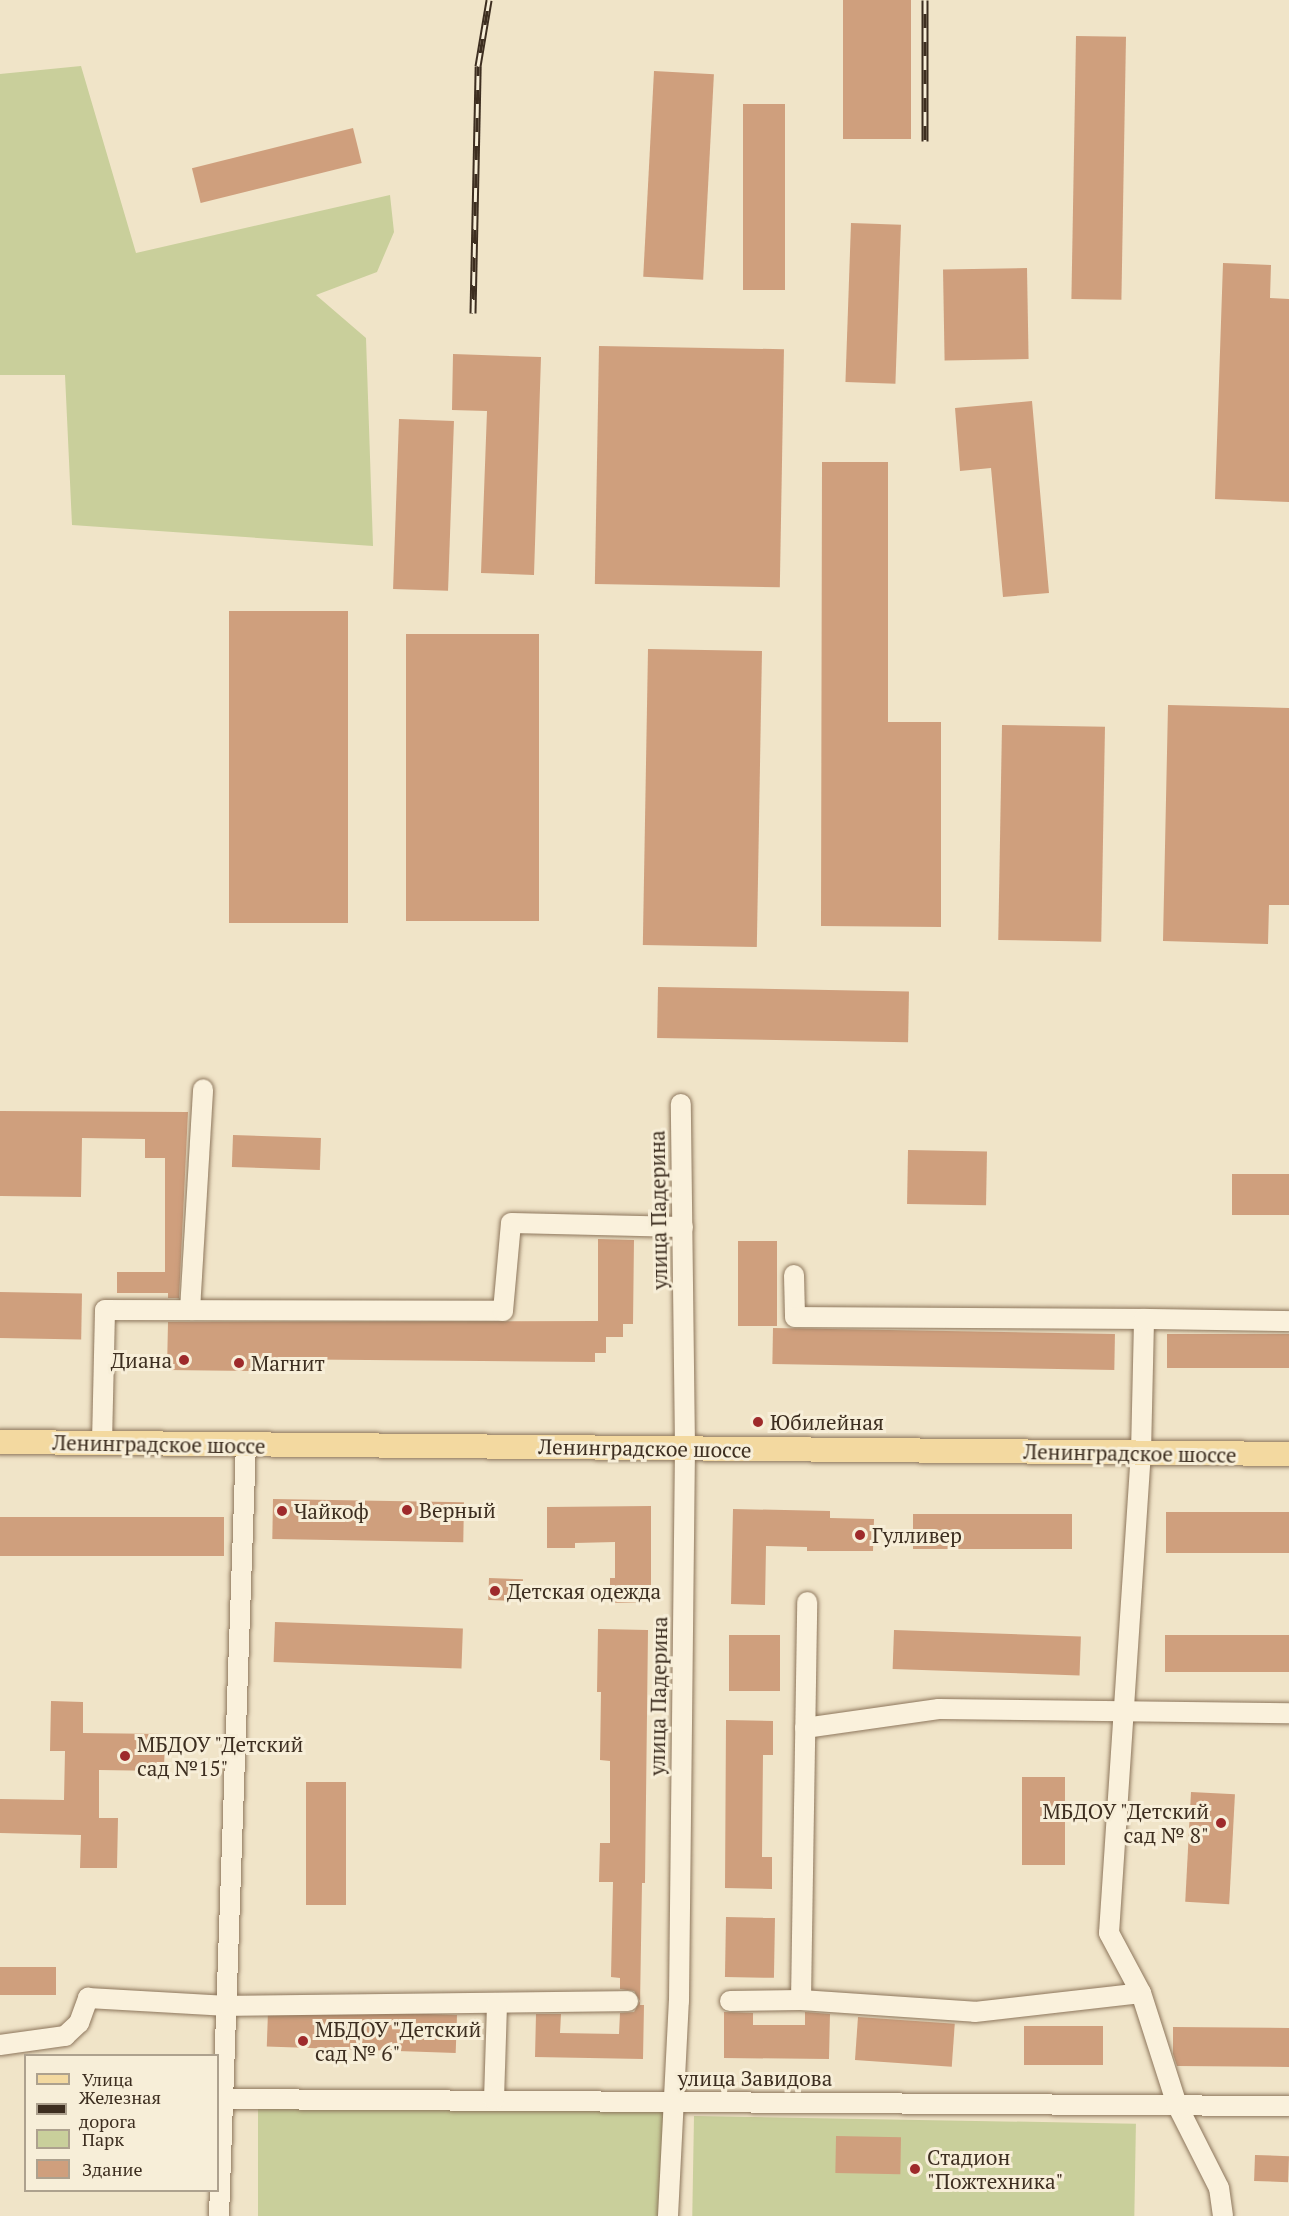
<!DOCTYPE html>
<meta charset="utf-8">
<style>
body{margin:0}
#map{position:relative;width:1289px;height:2216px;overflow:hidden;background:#f0e4c8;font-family:"PT Serif",serif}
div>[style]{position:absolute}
.green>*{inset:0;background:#c9cf9b;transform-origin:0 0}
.building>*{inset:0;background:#cf9f7d;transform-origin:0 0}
.roads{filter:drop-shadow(0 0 2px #8d765c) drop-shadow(0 0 2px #8d765c)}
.minor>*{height:20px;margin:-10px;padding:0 10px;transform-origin:10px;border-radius:10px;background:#faf1dc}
.major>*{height:24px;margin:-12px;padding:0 12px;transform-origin:12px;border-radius:12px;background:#f3d9a0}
.rail>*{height:7px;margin-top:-3.5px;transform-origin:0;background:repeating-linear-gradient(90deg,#f7eed8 0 14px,#3d2e20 0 28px);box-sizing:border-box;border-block:2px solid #3d2e20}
.dots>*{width:16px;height:16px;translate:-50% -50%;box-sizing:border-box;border:3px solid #f7eed8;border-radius:50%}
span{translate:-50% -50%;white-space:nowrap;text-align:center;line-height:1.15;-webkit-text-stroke:6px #f7eed8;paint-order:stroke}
.street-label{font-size:21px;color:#3d2e20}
.poi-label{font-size:21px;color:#3d2e20}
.right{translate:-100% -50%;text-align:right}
.left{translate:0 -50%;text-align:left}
.legend{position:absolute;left:24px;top:2054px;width:195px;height:138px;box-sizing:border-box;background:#f7eed8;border:2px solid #ada18e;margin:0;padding:8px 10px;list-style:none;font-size:18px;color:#3d2e20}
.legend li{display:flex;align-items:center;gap:12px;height:30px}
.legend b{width:30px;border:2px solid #ada18e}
</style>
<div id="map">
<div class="green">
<div style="clip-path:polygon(81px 66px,136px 253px,390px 195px,394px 232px,377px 272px,316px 295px,366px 338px,373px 546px,72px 525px,65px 375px,0 375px,0 74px)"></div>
<div style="left:258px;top:2099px;width:417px;height:117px"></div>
<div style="left:694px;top:2116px;width:442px;height:100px;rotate:1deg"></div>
</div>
<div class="building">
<div style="left:843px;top:0;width:68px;height:139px"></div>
<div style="left:1076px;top:36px;width:50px;height:263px;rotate:1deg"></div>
<div style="left:654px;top:71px;width:60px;height:206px;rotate:3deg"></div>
<div style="left:743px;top:104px;width:42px;height:186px"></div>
<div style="left:353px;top:128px;width:36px;height:166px;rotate:76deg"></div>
<div style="left:851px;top:223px;width:50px;height:159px;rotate:2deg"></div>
<div style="clip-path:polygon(1223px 263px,1271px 265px,1270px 298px,1289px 299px,1289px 502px,1215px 499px)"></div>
<div style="left:1027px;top:268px;width:91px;height:84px;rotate:89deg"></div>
<div style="left:599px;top:346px;width:185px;height:238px;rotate:1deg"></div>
<div style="clip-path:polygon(453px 354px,541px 357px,534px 575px,481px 573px,487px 411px,452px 410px)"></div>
<div style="clip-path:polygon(1032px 401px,1049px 593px,1003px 597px,991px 468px,960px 471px,955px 408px)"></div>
<div style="left:399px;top:419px;width:55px;height:170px;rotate:2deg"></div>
<div style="clip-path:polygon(822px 462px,888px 462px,888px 722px,941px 722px,941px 927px,821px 926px)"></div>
<div style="left:229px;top:611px;width:119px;height:312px"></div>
<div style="left:406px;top:634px;width:133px;height:287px"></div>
<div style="left:648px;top:649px;width:114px;height:296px;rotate:1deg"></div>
<div style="clip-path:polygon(1168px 705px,1289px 708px,1289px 905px,1269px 905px,1268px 944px,1163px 941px)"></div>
<div style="left:1002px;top:725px;width:103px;height:215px;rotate:1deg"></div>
<div style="left:658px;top:987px;width:251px;height:51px;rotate:1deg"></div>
<div style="clip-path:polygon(0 1111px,188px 1112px,179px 1298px,168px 1298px,168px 1293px,117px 1293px,117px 1272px,165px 1272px,165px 1158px,145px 1158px,145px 1139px,82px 1138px,81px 1197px,0 1196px)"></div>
<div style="left:233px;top:1135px;width:88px;height:32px;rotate:2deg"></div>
<div style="left:908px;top:1150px;width:79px;height:54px;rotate:1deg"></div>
<div style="left:1232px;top:1174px;width:57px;height:41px"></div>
<div style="clip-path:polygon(598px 1239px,634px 1240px,633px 1324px,623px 1324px,623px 1337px,606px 1337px,606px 1353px,595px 1353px,595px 1362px,252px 1359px,252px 1371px,167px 1370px,168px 1322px,598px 1321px)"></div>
<div style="left:738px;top:1241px;width:39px;height:85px"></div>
<div style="left:0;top:1292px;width:82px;height:46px;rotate:1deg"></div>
<div style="left:773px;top:1328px;width:342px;height:36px;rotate:1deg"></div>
<div style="left:1167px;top:1334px;width:122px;height:34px"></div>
<div style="left:273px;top:1499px;width:191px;height:40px;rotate:1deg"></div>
<div style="clip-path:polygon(651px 1506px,651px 1602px,610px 1603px,610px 1578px,615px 1578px,615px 1542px,575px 1543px,575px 1548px,547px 1548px,547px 1507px)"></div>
<div style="clip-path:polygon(733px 1509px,830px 1511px,830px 1518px,874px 1519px,873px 1551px,807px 1551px,807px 1547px,766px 1546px,765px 1605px,731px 1604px)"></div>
<div style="left:1166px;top:1512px;width:123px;height:41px"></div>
<div style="left:913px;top:1514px;width:159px;height:35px"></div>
<div style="left:0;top:1517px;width:224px;height:39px"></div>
<div style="left:489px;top:1578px;width:34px;height:22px;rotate:2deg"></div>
<div style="left:275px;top:1622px;width:188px;height:40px;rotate:2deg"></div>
<div style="clip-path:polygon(598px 1629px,648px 1630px,645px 1883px,642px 1883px,640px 2005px,644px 2005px,643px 2059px,535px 2057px,536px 2014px,561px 2014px,560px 2033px,619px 2034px,620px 2013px,634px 2012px,640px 2001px,634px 1991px,620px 1989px,620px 1978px,611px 1977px,613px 1882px,599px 1882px,600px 1843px,610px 1843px,610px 1761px,600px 1760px,601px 1692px,597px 1692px)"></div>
<div style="left:894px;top:1630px;width:187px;height:39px;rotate:2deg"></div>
<div style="left:729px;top:1635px;width:51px;height:56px"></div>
<div style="left:1165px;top:1635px;width:124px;height:37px"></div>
<div style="clip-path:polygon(51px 1701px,83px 1702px,83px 1733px,165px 1734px,164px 1771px,99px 1770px,99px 1818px,118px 1818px,117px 1868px,80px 1868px,81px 1835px,0 1833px,0 1799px,64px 1800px,65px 1751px,50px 1751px)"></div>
<div style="clip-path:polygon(726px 1720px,773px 1721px,773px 1755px,763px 1755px,762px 1857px,772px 1857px,772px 1889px,725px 1888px)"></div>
<div style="left:1022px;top:1777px;width:43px;height:88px"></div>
<div style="left:306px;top:1782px;width:40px;height:123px"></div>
<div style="left:1191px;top:1792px;width:44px;height:110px;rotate:3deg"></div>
<div style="left:726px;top:1917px;width:49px;height:60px;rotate:1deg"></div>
<div style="left:0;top:1967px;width:56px;height:28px"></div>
<div style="clip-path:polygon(724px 2012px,753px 2013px,753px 2025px,805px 2025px,805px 2012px,830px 2014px,829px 2059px,724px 2058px)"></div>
<div style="left:457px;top:2015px;width:38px;height:189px;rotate:92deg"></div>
<div style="left:858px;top:2017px;width:97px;height:43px;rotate:4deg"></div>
<div style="left:1024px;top:2026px;width:79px;height:39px"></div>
<div style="clip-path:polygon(1173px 2027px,1289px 2028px,1289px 2067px,1177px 2066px,1173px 2054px)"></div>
<div style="left:836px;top:2136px;width:65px;height:37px;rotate:1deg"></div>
<div style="left:1255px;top:2155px;width:34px;height:26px;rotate:2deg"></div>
</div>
<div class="roads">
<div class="minor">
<div style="left:794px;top:1275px;width:42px;rotate:88.6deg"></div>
<div style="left:795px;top:1317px;width:349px;rotate:0.3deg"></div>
<div style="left:190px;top:1310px;width:221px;rotate:-86.6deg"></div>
<div style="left:102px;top:1443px;width:133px;rotate:-88.7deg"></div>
<div style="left:105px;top:1310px;width:398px;rotate:0.1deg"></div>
<div style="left:503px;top:1311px;width:88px;rotate:-84.8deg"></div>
<div style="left:511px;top:1223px;width:172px;rotate:1.3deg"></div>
<div style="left:805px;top:1728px;width:135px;rotate:-8.1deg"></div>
<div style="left:939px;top:1709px;width:350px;rotate:0.7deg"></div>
<div style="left:801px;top:2000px;width:398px;rotate:-89.1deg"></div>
<div style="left:730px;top:2001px;width:71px;rotate:-0.8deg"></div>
<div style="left:801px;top:2000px;width:174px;rotate:3.9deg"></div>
<div style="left:975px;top:2012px;width:167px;rotate:-6.5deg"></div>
<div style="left:0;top:2045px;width:66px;rotate:-7.9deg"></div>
<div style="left:65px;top:2036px;width:19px;rotate:-43deg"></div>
<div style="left:79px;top:2023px;width:27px;rotate:-70deg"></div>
<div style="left:88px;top:1998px;width:140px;rotate:3.3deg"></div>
<div style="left:228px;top:2006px;width:400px;rotate:-0.7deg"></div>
<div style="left:222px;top:2099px;width:1067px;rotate:0.38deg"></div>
<div style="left:494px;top:2100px;width:97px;rotate:-88.2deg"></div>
<div style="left:219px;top:2216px;width:772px;rotate:-88deg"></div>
<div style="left:668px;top:2216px;width:215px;rotate:-87.1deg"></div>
<div style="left:679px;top:2001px;width:553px;rotate:-89.38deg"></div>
<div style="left:685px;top:1448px;width:344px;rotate:-90.7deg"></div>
<div style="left:1223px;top:2216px;width:28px;rotate:-98deg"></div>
<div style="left:1219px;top:2188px;width:93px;rotate:-116.8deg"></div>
<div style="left:1177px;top:2105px;width:118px;rotate:-107.8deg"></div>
<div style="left:1141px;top:1993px;width:68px;rotate:-118.1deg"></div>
<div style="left:1109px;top:1933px;width:481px;rotate:-86.2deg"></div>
<div style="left:1141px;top:1453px;width:134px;rotate:-88.7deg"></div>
<div style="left:1144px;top:1319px;width:145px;rotate:0.8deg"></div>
</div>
<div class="major">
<div style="left:0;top:1442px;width:1289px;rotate:0.53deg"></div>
</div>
</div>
<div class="rail">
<div style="left:925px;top:0;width:141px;rotate:90deg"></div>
<div style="left:473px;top:313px;width:247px;rotate:-88.8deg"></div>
<div style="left:478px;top:66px;width:67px;rotate:-80.5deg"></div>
</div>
<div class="dots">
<div style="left:184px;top:1360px;background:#9e2a2b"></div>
<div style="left:239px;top:1363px;background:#9e2a2b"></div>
<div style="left:758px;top:1422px;background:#9e2a2b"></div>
<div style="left:407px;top:1510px;background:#9e2a2b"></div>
<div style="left:282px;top:1511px;background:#9e2a2b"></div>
<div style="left:860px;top:1535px;background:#9e2a2b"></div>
<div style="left:495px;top:1591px;background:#9e2a2b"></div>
<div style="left:125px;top:1756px;background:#9e2a2b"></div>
<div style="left:1221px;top:1823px;background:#9e2a2b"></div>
<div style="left:303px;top:2041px;background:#9e2a2b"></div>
<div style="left:915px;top:2169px;background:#9e2a2b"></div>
</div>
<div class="street-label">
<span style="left:658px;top:1210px;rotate:-91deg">улица Падерина</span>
<span style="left:159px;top:1444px;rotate:1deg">Ленинградское шоссе</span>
<span style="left:645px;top:1448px;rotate:1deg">Ленинградское шоссе</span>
<span style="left:1130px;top:1453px;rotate:1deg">Ленинградское шоссе</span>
<span style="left:658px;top:1696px;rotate:-89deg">улица Падерина</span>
<span style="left:755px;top:2078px">улица Завидова</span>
</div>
<div class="poi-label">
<span class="right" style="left:172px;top:1360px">Диана</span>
<span class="left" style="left:251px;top:1363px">Магнит</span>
<span class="left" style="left:770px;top:1422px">Юбилейная</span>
<span class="left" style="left:419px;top:1510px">Верный</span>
<span class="left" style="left:294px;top:1511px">Чайкоф</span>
<span class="left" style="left:872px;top:1535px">Гулливер</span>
<span class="left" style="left:507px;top:1591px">Детская одежда</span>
<span class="left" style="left:137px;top:1756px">МБДОУ "Детский<br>сад №15"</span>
<span class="right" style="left:1209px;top:1823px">МБДОУ "Детский<br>сад № 8"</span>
<span class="left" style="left:315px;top:2041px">МБДОУ "Детский<br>сад № 6"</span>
<span class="left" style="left:927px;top:2169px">Стадион<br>"Пожтехника"</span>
</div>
<ul class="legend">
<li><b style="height:8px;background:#f3d9a0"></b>Улица</li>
<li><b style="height:8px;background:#3d2e20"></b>Железная дорога</li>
<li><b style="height:16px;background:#c9cf9b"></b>Парк</li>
<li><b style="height:16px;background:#cf9f7d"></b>Здание</li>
</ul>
</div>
